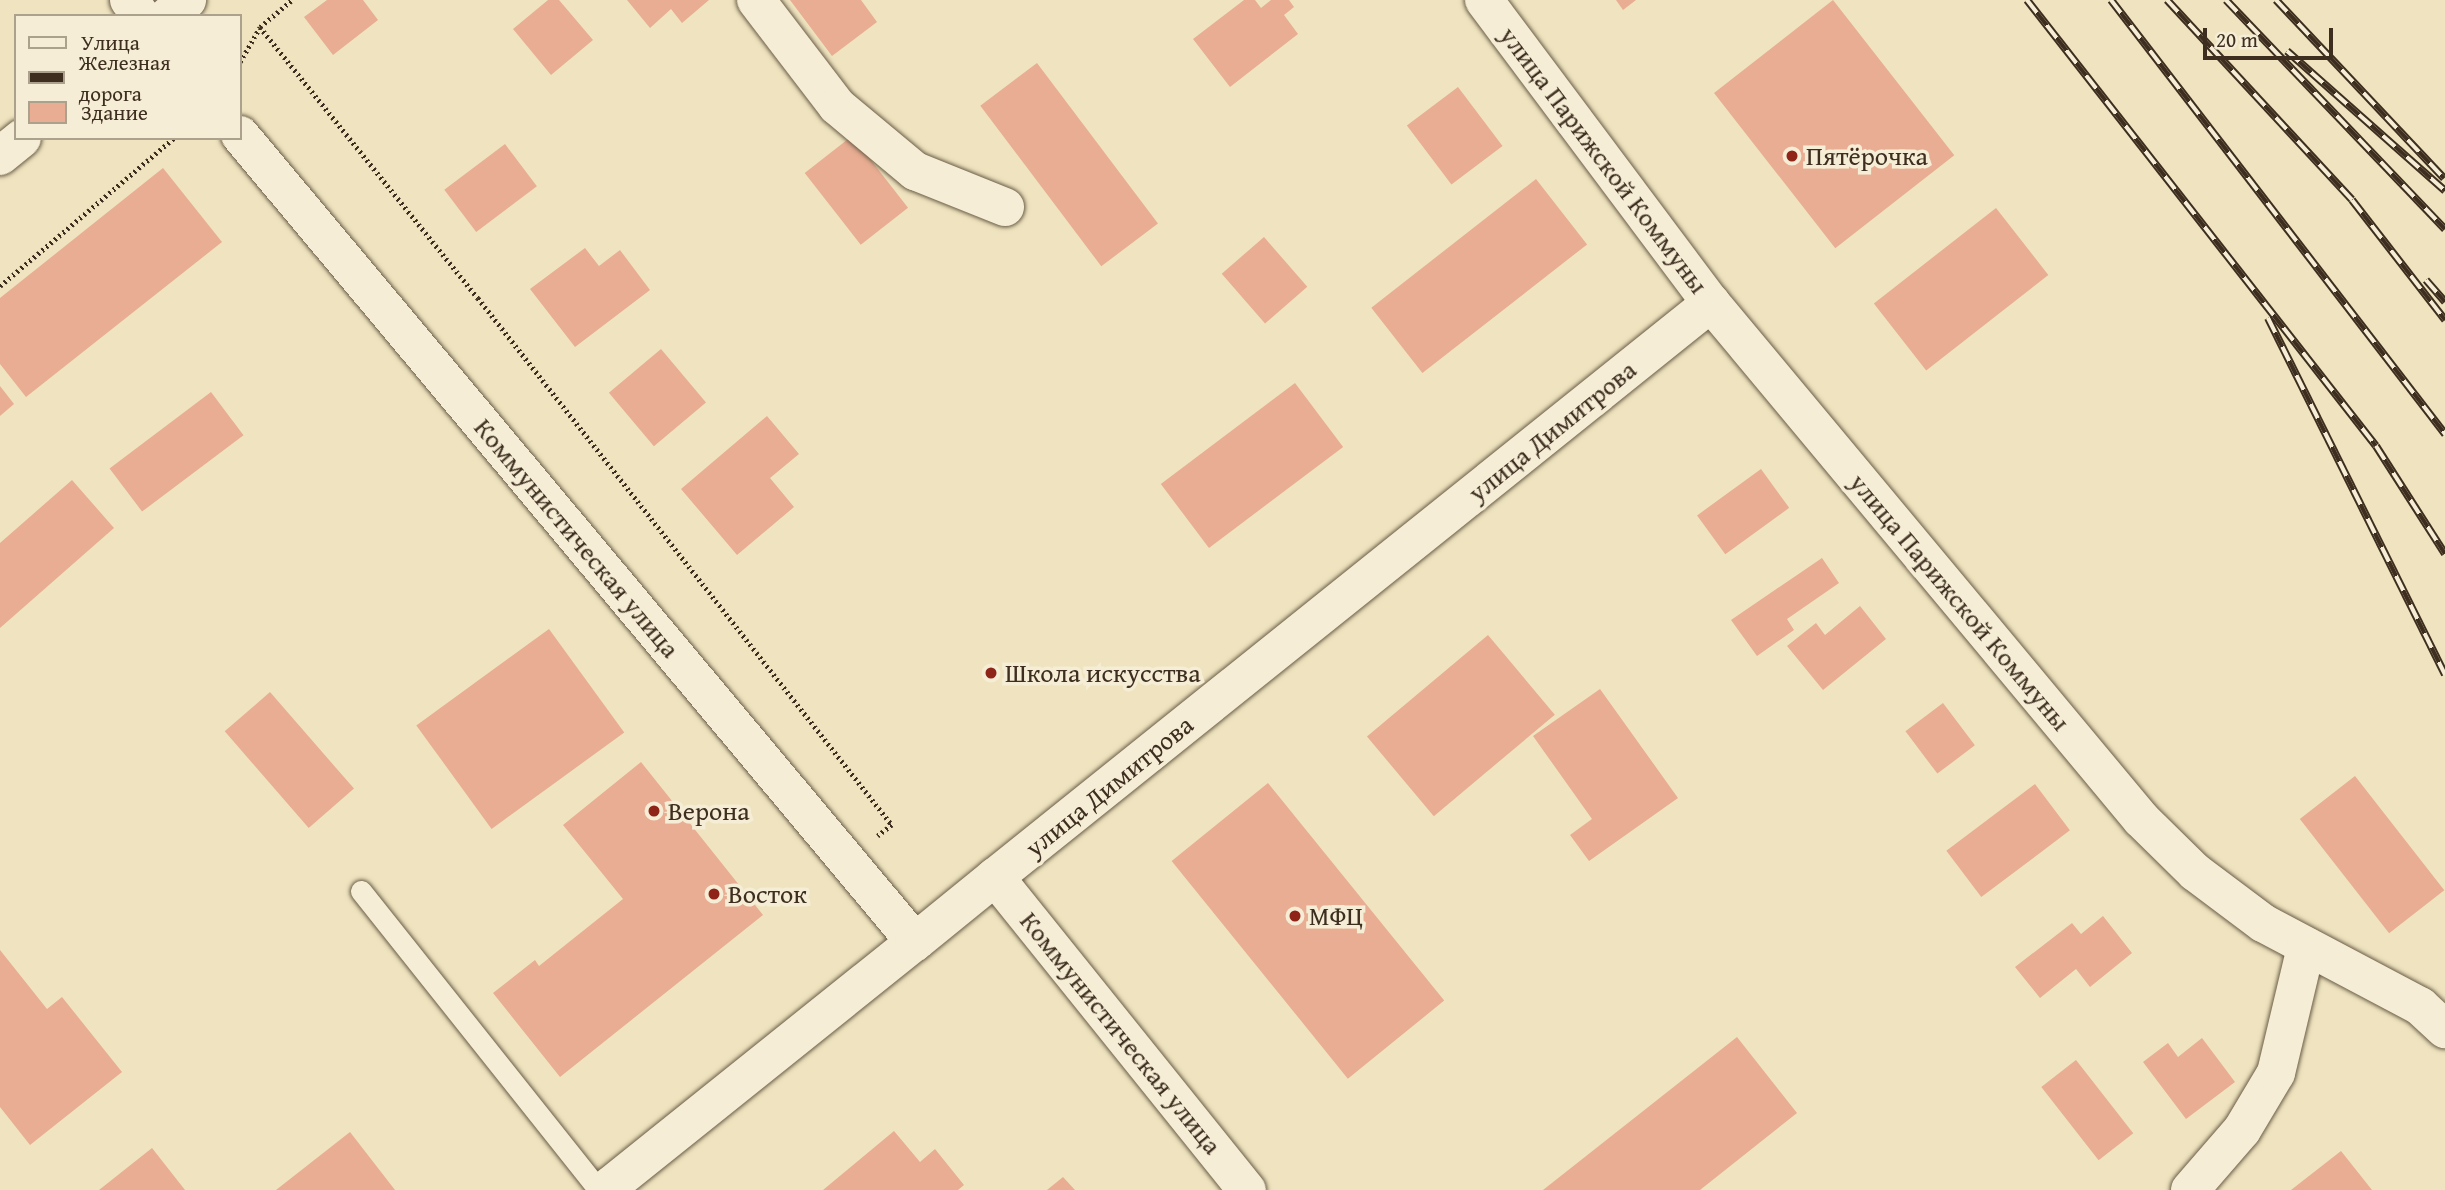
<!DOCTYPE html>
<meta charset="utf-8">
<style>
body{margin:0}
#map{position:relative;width:2445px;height:1190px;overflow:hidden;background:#efe4bf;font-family:"Gentium Book Plus",serif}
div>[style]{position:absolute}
.building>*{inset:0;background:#e8ad92;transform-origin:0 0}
.path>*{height:4.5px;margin-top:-2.25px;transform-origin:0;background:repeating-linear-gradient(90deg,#3d2e1f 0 2px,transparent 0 5.5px)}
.roads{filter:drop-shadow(0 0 2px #6a5c47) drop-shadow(0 0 2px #6a5c47)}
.service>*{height:21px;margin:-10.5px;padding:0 10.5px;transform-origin:10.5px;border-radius:10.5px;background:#f5edd5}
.minor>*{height:38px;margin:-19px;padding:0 19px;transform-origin:19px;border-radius:19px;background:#f5edd5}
.tertiary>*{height:38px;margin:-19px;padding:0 19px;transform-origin:19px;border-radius:19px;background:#f5edd5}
.secondary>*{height:38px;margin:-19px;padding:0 19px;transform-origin:19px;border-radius:19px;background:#f5edd5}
.rail>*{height:8px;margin-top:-4px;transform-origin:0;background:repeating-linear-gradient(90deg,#f5edd5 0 16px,#3d2e1f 0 32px);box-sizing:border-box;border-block:2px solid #3d2e1f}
.dots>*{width:19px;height:19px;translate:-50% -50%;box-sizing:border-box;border:4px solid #f5edd5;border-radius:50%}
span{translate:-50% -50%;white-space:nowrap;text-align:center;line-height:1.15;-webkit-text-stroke:7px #f5edd5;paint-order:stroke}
.poi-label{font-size:26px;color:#3d2e1f}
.left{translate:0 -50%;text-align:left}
.street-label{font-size:26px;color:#3d2e1f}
.legend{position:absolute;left:14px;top:14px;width:228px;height:126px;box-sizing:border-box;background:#f5edd5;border:2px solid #aba18c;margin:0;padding:9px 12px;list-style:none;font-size:21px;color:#3d2e1f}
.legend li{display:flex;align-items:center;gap:14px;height:35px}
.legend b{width:35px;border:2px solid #aba18c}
.scale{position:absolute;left:2203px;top:28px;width:130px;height:32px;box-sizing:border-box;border:4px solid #3d2e1f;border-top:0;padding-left:9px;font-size:21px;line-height:24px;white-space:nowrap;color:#3d2e1f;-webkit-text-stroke:5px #f5edd5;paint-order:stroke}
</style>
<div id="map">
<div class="building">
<div style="clip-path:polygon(327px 0,363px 0,378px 20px,333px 55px,304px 17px)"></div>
<div style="clip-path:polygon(548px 0,559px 0,593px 40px,551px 75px,513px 29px)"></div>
<div style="clip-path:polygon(627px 0,709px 0,682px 23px,671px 9px,650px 28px)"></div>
<div style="clip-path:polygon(790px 0,861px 0,877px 22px,832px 56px)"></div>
<div style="clip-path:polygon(1244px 0,1255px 0,1261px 8px,1271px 0,1289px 0,1294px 7px,1284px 15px,1298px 34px,1230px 87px,1193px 39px)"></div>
<div style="clip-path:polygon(1616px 0,1636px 0,1623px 10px)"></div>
<div style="left:1833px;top:0;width:197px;height:151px;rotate:52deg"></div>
<div style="left:1037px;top:63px;width:201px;height:71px;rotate:53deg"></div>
<div style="left:1458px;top:87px;width:74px;height:64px;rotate:53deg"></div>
<div style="left:852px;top:136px;width:91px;height:60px;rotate:52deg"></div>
<div style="left:505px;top:144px;width:53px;height:76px;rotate:53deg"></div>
<div style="clip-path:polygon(163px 168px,222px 242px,26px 397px,0 364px,0 298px)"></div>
<div style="left:1536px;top:179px;width:83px;height:209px;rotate:52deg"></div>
<div style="left:1996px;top:208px;width:85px;height:155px;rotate:52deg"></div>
<div style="left:1264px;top:237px;width:66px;height:56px;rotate:49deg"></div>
<div style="clip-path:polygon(585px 248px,599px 266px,620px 250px,650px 290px,575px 347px,530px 289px)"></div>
<div style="left:661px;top:349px;width:70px;height:68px;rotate:50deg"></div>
<div style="left:1295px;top:383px;width:80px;height:168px;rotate:53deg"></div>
<div style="clip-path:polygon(0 386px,14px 404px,0 416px)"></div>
<div style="left:211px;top:392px;width:54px;height:127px;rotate:53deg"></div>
<div style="clip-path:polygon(767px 416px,799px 454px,770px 478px,794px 507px,737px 555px,681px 489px)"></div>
<div style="left:1761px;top:469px;width:48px;height:79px;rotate:54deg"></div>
<div style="clip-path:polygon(72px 480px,114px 528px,0 628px,0 543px)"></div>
<div style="clip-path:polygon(1822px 558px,1839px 583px,1787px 619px,1794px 630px,1757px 656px,1731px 620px)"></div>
<div style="clip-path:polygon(1860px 606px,1886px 639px,1823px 690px,1787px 646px,1816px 623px,1825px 635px)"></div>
<div style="left:549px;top:629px;width:128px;height:164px;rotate:54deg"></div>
<div style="left:1488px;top:635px;width:104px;height:158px;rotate:50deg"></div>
<div style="clip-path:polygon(1600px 689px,1678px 798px,1589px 861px,1570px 835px,1592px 819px,1533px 736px)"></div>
<div style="left:270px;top:692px;width:128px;height:60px;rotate:49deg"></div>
<div style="left:1943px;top:703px;width:53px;height:47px;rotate:53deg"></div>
<div style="clip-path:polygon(641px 762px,763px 915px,560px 1077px,493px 993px,535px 960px,539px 966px,623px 899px,563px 825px)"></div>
<div style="left:2355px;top:776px;width:145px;height:70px;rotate:52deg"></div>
<div style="left:1268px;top:783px;width:280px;height:124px;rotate:51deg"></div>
<div style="left:2035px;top:784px;width:58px;height:111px;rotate:53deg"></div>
<div style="clip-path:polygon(2103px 916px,2132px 953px,2090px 987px,2076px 969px,2040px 998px,2015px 967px,2072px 923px,2081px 934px)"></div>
<div style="clip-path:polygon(0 950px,47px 1009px,62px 997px,122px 1072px,30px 1145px,0 1107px)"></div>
<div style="clip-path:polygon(1737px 1037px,1797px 1113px,1700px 1190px,1543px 1190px)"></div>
<div style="clip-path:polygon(2202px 1038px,2235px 1082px,2186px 1119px,2143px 1062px,2168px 1043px,2178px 1057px)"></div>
<div style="left:2076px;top:1060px;width:93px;height:44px;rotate:52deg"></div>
<div style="clip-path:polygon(894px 1131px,920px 1162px,935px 1149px,964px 1185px,958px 1190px,823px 1190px)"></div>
<div style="clip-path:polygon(350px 1132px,395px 1190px,276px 1190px)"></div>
<div style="clip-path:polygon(152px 1148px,185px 1190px,99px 1190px)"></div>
<div style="clip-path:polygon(2341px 1151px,2372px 1190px,2291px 1190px)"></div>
<div style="clip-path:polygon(1063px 1177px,1075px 1190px,1047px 1190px)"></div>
</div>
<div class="path">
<div style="left:260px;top:27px;width:348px;rotate:51.2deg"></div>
<div style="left:478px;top:298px;width:670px;rotate:51.85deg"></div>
<div style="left:892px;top:825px;width:18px;rotate:142deg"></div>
<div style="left:240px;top:62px;width:40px;rotate:-60.3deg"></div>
<div style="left:260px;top:27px;width:42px;rotate:-40.2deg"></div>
<div style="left:0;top:286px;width:228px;rotate:-40.4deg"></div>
</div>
<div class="roads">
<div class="service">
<div style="left:361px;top:891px;width:382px;rotate:51.5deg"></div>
</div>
<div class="minor">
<div style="left:756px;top:0;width:133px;rotate:52.6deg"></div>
<div style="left:837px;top:106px;width:102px;rotate:39.8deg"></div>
<div style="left:915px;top:171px;width:97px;rotate:21.8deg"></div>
<div style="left:1484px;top:0;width:379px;rotate:53.2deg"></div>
<div style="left:1711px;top:303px;width:672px;rotate:50.19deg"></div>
<div style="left:2141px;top:819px;width:76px;rotate:44.5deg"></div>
<div style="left:2195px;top:872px;width:85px;rotate:36.9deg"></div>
<div style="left:2263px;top:923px;width:178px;rotate:27.9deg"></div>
<div style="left:2420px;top:1006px;width:34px;rotate:43deg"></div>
<div style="left:995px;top:877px;width:918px;rotate:-38.72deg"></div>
<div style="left:605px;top:1190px;width:397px;rotate:-38.7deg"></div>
<div style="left:2190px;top:1190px;width:79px;rotate:-49.1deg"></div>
<div style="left:2242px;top:1130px;width:66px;rotate:-59.2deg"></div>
<div style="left:2276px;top:1073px;width:130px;rotate:-76.6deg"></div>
</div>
<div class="tertiary">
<div style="left:129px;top:0;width:20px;rotate:53deg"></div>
<div style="left:240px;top:135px;width:1052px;rotate:50.09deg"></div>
<div style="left:915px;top:942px;width:103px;rotate:-39.1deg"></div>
<div style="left:995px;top:877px;width:402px;rotate:51.2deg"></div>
</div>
<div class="secondary">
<div style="left:168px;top:16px;width:25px;rotate:-40deg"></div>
<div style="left:0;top:156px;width:28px;rotate:-39deg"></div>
</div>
</div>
<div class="rail">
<div style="left:2027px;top:0;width:566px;rotate:51.96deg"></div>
<div style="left:2376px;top:446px;width:128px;rotate:57.4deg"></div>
<div style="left:2111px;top:0;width:548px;rotate:52.42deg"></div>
<div style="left:2167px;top:0;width:272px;rotate:47.2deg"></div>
<div style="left:2352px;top:200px;width:152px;rotate:52.2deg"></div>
<div style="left:2226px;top:0;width:317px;rotate:46.3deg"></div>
<div style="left:2276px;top:0;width:245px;rotate:46.7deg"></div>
<div style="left:2287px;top:51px;width:211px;rotate:41.5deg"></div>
<div style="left:2426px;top:280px;width:29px;rotate:49deg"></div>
<div style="left:2268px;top:318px;width:398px;rotate:63.6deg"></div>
</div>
<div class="dots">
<div style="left:1792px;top:156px;background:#8f2418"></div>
<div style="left:991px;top:673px;background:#8f2418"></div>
<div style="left:654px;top:811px;background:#8f2418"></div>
<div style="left:714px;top:894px;background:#8f2418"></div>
<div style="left:1295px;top:916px;background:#8f2418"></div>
</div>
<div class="poi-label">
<span class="left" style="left:1806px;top:156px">Пятёрочка</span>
<span class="left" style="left:1005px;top:673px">Школа искусства</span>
<span class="left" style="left:668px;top:811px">Верона</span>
<span class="left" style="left:728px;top:894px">Восток</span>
<span class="left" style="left:1309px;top:916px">МФЦ</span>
</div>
<div class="street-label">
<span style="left:1604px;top:160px;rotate:53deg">улица Парижской Коммуны</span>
<span style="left:1552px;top:431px;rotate:-39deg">улица Димитрова</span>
<span style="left:577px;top:538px;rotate:50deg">Коммунистическая улица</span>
<span style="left:1960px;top:602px;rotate:50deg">улица Парижской Коммуны</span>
<span style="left:1109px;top:786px;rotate:-39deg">улица Димитрова</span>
<span style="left:1121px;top:1033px;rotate:51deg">Коммунистическая улица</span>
</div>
<ul class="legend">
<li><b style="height:9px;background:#f5edd5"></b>Улица</li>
<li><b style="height:9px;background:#3d2e1f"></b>Железная дорога</li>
<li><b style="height:19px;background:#e8ad92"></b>Здание</li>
</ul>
<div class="scale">20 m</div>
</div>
